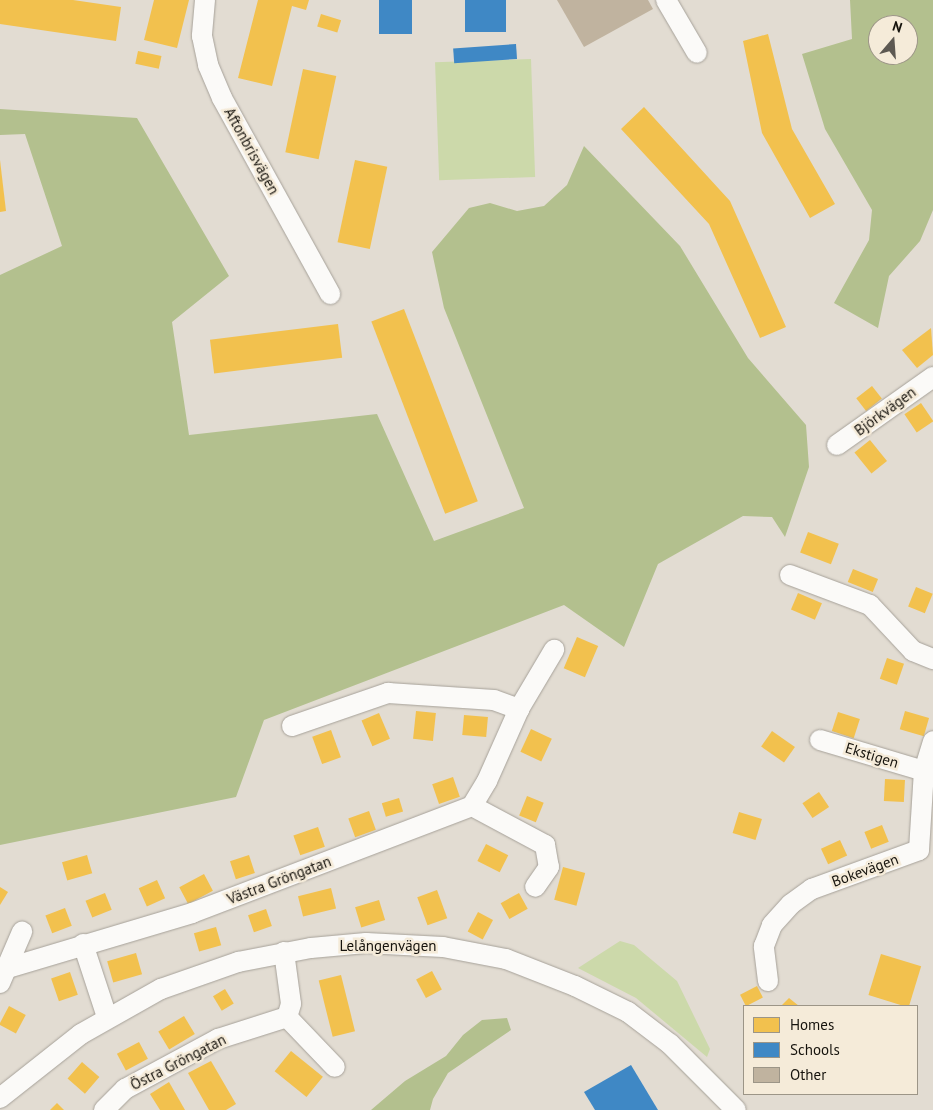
<!DOCTYPE html>
<meta charset="utf-8">
<style>
body{margin:0}
#map{position:relative;width:933px;height:1110px;overflow:hidden;background:#e2dcd2;font-family:"PT Sans",sans-serif}
div>[style]{position:absolute}
.green>*{inset:0;background:#ccd9aa;transform-origin:0 0}
.forest>*{inset:0;background:#b3c08e}
.homes>*{inset:0;background:#f2c14e;transform-origin:0 0}
.schools>*{inset:0;background:#3f88c5;transform-origin:0 0}
.building>*{inset:0;background:#c0b39f}
.roads{filter:drop-shadow(0 0 1px #a6a199) drop-shadow(0 0 1px #a6a199)}
.minor>*{height:20px;margin:-10px;padding:0 10px;transform-origin:10px;border-radius:10px;background:#fbfaf8}
span{translate:-50% -50%;white-space:nowrap;text-align:center;line-height:1.15;-webkit-text-stroke:5px #f5ebd9;paint-order:stroke}
.street-label{font-size:15px;color:#16130d}
.legend{position:absolute;left:743px;top:1005px;width:175px;height:90px;box-sizing:border-box;background:#f5ebd9;border:1px solid #9c9587;margin:0;padding:6px 9px;list-style:none;font-size:15px;color:#16130d}
.legend li{display:flex;align-items:center;gap:10px;height:25px}
.legend b{width:25px;border:1px solid #9c9587}
.north{position:absolute;left:868px;top:15px;width:50px;height:50px;box-sizing:border-box;background:#f5ebd9;border:1px solid #9c9587;border-radius:50%;rotate:18deg;font-size:14px;font-weight:700;line-height:20px;text-align:center;color:#16130d}
.north::after{content:'';display:block;margin:auto;width:18px;height:22px;background:#5d5952;clip-path:polygon(50% 0,100% 100%,50% 72%,0 100%)}
</style>
<div id="map">
<div class="green">
<div style="left:531px;top:59px;width:118px;height:96px;rotate:88deg"></div>
<div style="clip-path:polygon(620px 941px,634px 945px,677px 981px,710px 1049px,707px 1057px,636px 998px,578px 968px)"></div>
</div>
<div class="forest">
<div style="clip-path:polygon(evenodd,850px 0,933px 0,933px 210px,920px 241px,889px 276px,878px 328px,834px 303px,869px 240px,872px 210px,825px 129px,802px 54px,852px 39px,850px 0,878px 25px,908px 25px,908px 55px,878px 55px,878px 25px)"></div>
<div style="clip-path:polygon(0 109px,137px 118px,229px 276px,172px 322px,189px 435px,377px 414px,434px 541px,524px 508px,444px 308px,432px 252px,469px 208px,490px 203px,517px 211px,544px 206px,567px 185px,584px 146px,680px 246px,748px 358px,806px 425px,809px 467px,785px 537px,772px 517px,743px 516px,658px 564px,624px 647px,564px 605px,264px 720px,236px 797px,0 845px,0 275px,62px 246px,25px 134px,0 135px)"></div>
<div style="clip-path:polygon(507px 1018px,511px 1030px,448px 1073px,433px 1099px,430px 1110px,371px 1110px,405px 1081px,446px 1056px,463px 1035px,482px 1020px)"></div>
</div>
<div class="homes">
<div style="clip-path:polygon(0 0,73px 0,121px 7px,116px 41px,0 24px)"></div>
<div style="clip-path:polygon(154px 0,189px 0,177px 48px,144px 40px)"></div>
<div style="clip-path:polygon(258px 0,309px 0,306px 10px,292px 6px,272px 86px,238px 78px)"></div>
<div style="left:321px;top:14px;width:21px;height:13px;rotate:17deg"></div>
<div style="clip-path:polygon(768px 34px,792px 129px,835px 204px,810px 218px,762px 133px,743px 41px)"></div>
<div style="left:138px;top:51px;width:24px;height:13px;rotate:12deg"></div>
<div style="left:303px;top:69px;width:34px;height:85px;rotate:12deg"></div>
<div style="clip-path:polygon(644px 107px,730px 201px,786px 327px,760px 338px,709px 224px,621px 129px)"></div>
<div style="clip-path:polygon(0 160px,6px 211px,0 212px)"></div>
<div style="left:355px;top:160px;width:33px;height:84px;rotate:12deg"></div>
<div style="left:404px;top:309px;width:206px;height:35px;rotate:69deg"></div>
<div style="left:338px;top:324px;width:34px;height:129px;rotate:83deg"></div>
<div style="clip-path:polygon(931px 328px,933px 355px,917px 368px,902px 350px)"></div>
<div style="left:872px;top:386px;width:16px;height:20px;rotate:52deg"></div>
<div style="left:921px;top:403px;width:22px;height:20px;rotate:56deg"></div>
<div style="left:870px;top:440px;width:27px;height:20px;rotate:51deg"></div>
<div style="left:808px;top:532px;width:33px;height:22px;rotate:21deg"></div>
<div style="left:853px;top:569px;width:27px;height:14px;rotate:22deg"></div>
<div style="left:916px;top:587px;width:18px;height:21px;rotate:22deg"></div>
<div style="left:798px;top:593px;width:26px;height:18px;rotate:23deg"></div>
<div style="left:577px;top:637px;width:23px;height:34px;rotate:23deg"></div>
<div style="left:887px;top:658px;width:18px;height:22px;rotate:19deg"></div>
<div style="left:416px;top:711px;width:20px;height:28px;rotate:6deg"></div>
<div style="left:905px;top:711px;width:25px;height:19px;rotate:16deg"></div>
<div style="left:838px;top:712px;width:23px;height:20px;rotate:18deg"></div>
<div style="left:379px;top:713px;width:28px;height:19px;rotate:67deg"></div>
<div style="left:464px;top:715px;width:24px;height:20px;rotate:5deg"></div>
<div style="left:531px;top:729px;width:23px;height:25px;rotate:25deg"></div>
<div style="left:331px;top:730px;width:29px;height:20px;rotate:70deg"></div>
<div style="left:772px;top:731px;width:28px;height:19px;rotate:35deg"></div>
<div style="left:453px;top:777px;width:21px;height:22px;rotate:71deg"></div>
<div style="left:885px;top:779px;width:20px;height:22px;rotate:3deg"></div>
<div style="left:819px;top:792px;width:18px;height:20px;rotate:56deg"></div>
<div style="left:527px;top:796px;width:18px;height:21px;rotate:22deg"></div>
<div style="left:399px;top:798px;width:14px;height:18px;rotate:73deg"></div>
<div style="left:369px;top:811px;width:20px;height:22px;rotate:70deg"></div>
<div style="left:739px;top:812px;width:24px;height:22px;rotate:17deg"></div>
<div style="left:882px;top:825px;width:18px;height:19px;rotate:68deg"></div>
<div style="left:318px;top:827px;width:21px;height:26px;rotate:71deg"></div>
<div style="left:840px;top:840px;width:17px;height:21px;rotate:65deg"></div>
<div style="left:486px;top:844px;width:25px;height:19px;rotate:27deg"></div>
<div style="left:87px;top:855px;width:19px;height:26px;rotate:74deg"></div>
<div style="left:249px;top:855px;width:19px;height:20px;rotate:72deg"></div>
<div style="left:563px;top:867px;width:23px;height:34px;rotate:15deg"></div>
<div style="left:204px;top:874px;width:19px;height:28px;rotate:62deg"></div>
<div style="left:157px;top:880px;width:20px;height:20px;rotate:66deg"></div>
<div style="clip-path:polygon(0 887px,8px 892px,0 905px)"></div>
<div style="left:331px;top:888px;width:21px;height:34px;rotate:76deg"></div>
<div style="left:437px;top:890px;width:30px;height:21px;rotate:70deg"></div>
<div style="left:105px;top:893px;width:18px;height:21px;rotate:68deg"></div>
<div style="left:519px;top:893px;width:18px;height:21px;rotate:61deg"></div>
<div style="left:379px;top:900px;width:21px;height:25px;rotate:73deg"></div>
<div style="left:65px;top:908px;width:19px;height:21px;rotate:69deg"></div>
<div style="left:266px;top:909px;width:18px;height:19px;rotate:71deg"></div>
<div style="left:478px;top:912px;width:17px;height:22px;rotate:28deg"></div>
<div style="left:216px;top:927px;width:19px;height:23px;rotate:74deg"></div>
<div style="left:136px;top:953px;width:22px;height:30px;rotate:74deg"></div>
<div style="left:881px;top:954px;width:42px;height:43px;rotate:17deg"></div>
<div style="left:432px;top:971px;width:21px;height:18px;rotate:62deg"></div>
<div style="left:70px;top:972px;width:24px;height:20px;rotate:71deg"></div>
<div style="left:341px;top:975px;width:58px;height:23px;rotate:76deg"></div>
<div style="left:757px;top:986px;width:13px;height:19px;rotate:63deg"></div>
<div style="left:225px;top:989px;width:17px;height:14px;rotate:59deg"></div>
<div style="clip-path:polygon(789px 998px,799px 1006px,781px 1006px)"></div>
<div style="left:9px;top:1006px;width:19px;height:21px;rotate:28deg"></div>
<div style="left:184px;top:1016px;width:21px;height:30px;rotate:59deg"></div>
<div style="left:139px;top:1042px;width:19px;height:25px;rotate:62deg"></div>
<div style="left:291px;top:1051px;width:41px;height:26px;rotate:39deg"></div>
<div style="clip-path:polygon(211px 1061px,236px 1104px,226px 1110px,209px 1110px,188px 1073px)"></div>
<div style="left:82px;top:1062px;width:23px;height:22px;rotate:41deg"></div>
<div style="clip-path:polygon(169px 1082px,185px 1110px,160px 1110px,150px 1094px)"></div>
<div style="clip-path:polygon(57px 1103px,64px 1110px,50px 1110px)"></div>
</div>
<div class="schools">
<div style="left:379px;top:0;width:33px;height:34px"></div>
<div style="left:465px;top:0;width:41px;height:32px"></div>
<div style="left:516px;top:44px;width:15px;height:63px;rotate:86deg"></div>
<div style="clip-path:polygon(631px 1065px,658px 1110px,595px 1110px,584px 1092px)"></div>
</div>
<div class="building">
<div style="clip-path:polygon(557px 0,648px 0,653px 9px,584px 47px)"></div>
</div>
<div class="roads">
<div class="minor">
<div style="left:205px;top:0;width:36px;rotate:95deg"></div>
<div style="left:202px;top:36px;width:30px;rotate:78deg"></div>
<div style="left:208px;top:65px;width:36px;rotate:67deg"></div>
<div style="left:222px;top:98px;width:224px;rotate:61.1deg"></div>
<div style="left:666px;top:0;width:61px;rotate:59.7deg"></div>
<div style="left:837px;top:445px;width:118px;rotate:-35.3deg"></div>
<div style="left:790px;top:575px;width:85px;rotate:20.6deg"></div>
<div style="left:870px;top:605px;width:63px;rotate:46.9deg"></div>
<div style="left:913px;top:651px;width:22px;rotate:22deg"></div>
<div style="left:292px;top:726px;width:102px;rotate:-19deg"></div>
<div style="left:388px;top:693px;width:106px;rotate:3.8deg"></div>
<div style="left:494px;top:700px;width:27px;rotate:20deg"></div>
<div style="left:820px;top:740px;width:109px;rotate:16.6deg"></div>
<div style="left:472px;top:806px;width:83px;rotate:28.1deg"></div>
<div style="left:545px;top:845px;width:22px;rotate:80deg"></div>
<div style="left:549px;top:867px;width:24px;rotate:125deg"></div>
<div style="left:83px;top:944px;width:77px;rotate:71.8deg"></div>
<div style="left:284px;top:952px;width:52px;rotate:82.3deg"></div>
<div style="left:291px;top:1004px;width:14px;rotate:107deg"></div>
<div style="left:287px;top:1017px;width:69px;rotate:46.2deg"></div>
<div style="left:8px;top:968px;width:192px;rotate:-16.6deg"></div>
<div style="left:192px;top:913px;width:300px;rotate:-20.9deg"></div>
<div style="left:472px;top:806px;width:29px;rotate:-59deg"></div>
<div style="left:487px;top:781px;width:79px;rotate:-66deg"></div>
<div style="left:519px;top:709px;width:69px;rotate:-59.3deg"></div>
<div style="left:768px;top:981px;width:35px;rotate:-97deg"></div>
<div style="left:764px;top:946px;width:22px;rotate:-69deg"></div>
<div style="left:772px;top:925px;width:28px;rotate:-48deg"></div>
<div style="left:791px;top:904px;width:26px;rotate:-36deg"></div>
<div style="left:812px;top:889px;width:114px;rotate:-20deg"></div>
<div style="left:919px;top:850px;width:79px;rotate:-86.4deg"></div>
<div style="left:924px;top:771px;width:31px;rotate:-73deg"></div>
<div style="left:0;top:983px;width:56px;rotate:-66.7deg"></div>
<div style="left:0;top:1098px;width:103px;rotate:-38.3deg"></div>
<div style="left:81px;top:1034px;width:92px;rotate:-29.4deg"></div>
<div style="left:161px;top:989px;width:82px;rotate:-19.3deg"></div>
<div style="left:238px;top:962px;width:74px;rotate:-10.9deg"></div>
<div style="left:311px;top:948px;width:55px;rotate:-5.2deg"></div>
<div style="left:366px;top:943px;width:77px;rotate:3deg"></div>
<div style="left:443px;top:947px;width:64px;rotate:10.8deg"></div>
<div style="left:506px;top:959px;width:74px;rotate:21.4deg"></div>
<div style="left:575px;top:986px;width:59px;rotate:26.1deg"></div>
<div style="left:628px;top:1012px;width:53px;rotate:37.3deg"></div>
<div style="left:670px;top:1044px;width:93px;rotate:45deg"></div>
<div style="left:104px;top:1110px;width:30px;rotate:-45deg"></div>
<div style="left:125px;top:1089px;width:106px;rotate:-28.3deg"></div>
<div style="left:218px;top:1039px;width:72px;rotate:-17.7deg"></div>
</div>
</div>
<div class="street-label">
<span style="left:252px;top:151px;rotate:61deg">Aftonbrisvägen</span>
<span style="left:885px;top:411px;rotate:-36deg">Björkvägen</span>
<span style="left:872px;top:755px;rotate:17deg">Ekstigen</span>
<span style="left:865px;top:870px;rotate:-20deg">Bokevägen</span>
<span style="left:279px;top:880px;rotate:-21deg">Västra Gröngatan</span>
<span style="left:388px;top:946px">Lelångenvägen</span>
<span style="left:178px;top:1062px;rotate:-27deg">Östra Gröngatan</span>
</div>
<ul class="legend">
<li><b style="height:14px;background:#f2c14e"></b>Homes</li>
<li><b style="height:14px;background:#3f88c5"></b>Schools</li>
<li><b style="height:14px;background:#c0b39f"></b>Other</li>
</ul>
<div class="north">N</div>
</div>
